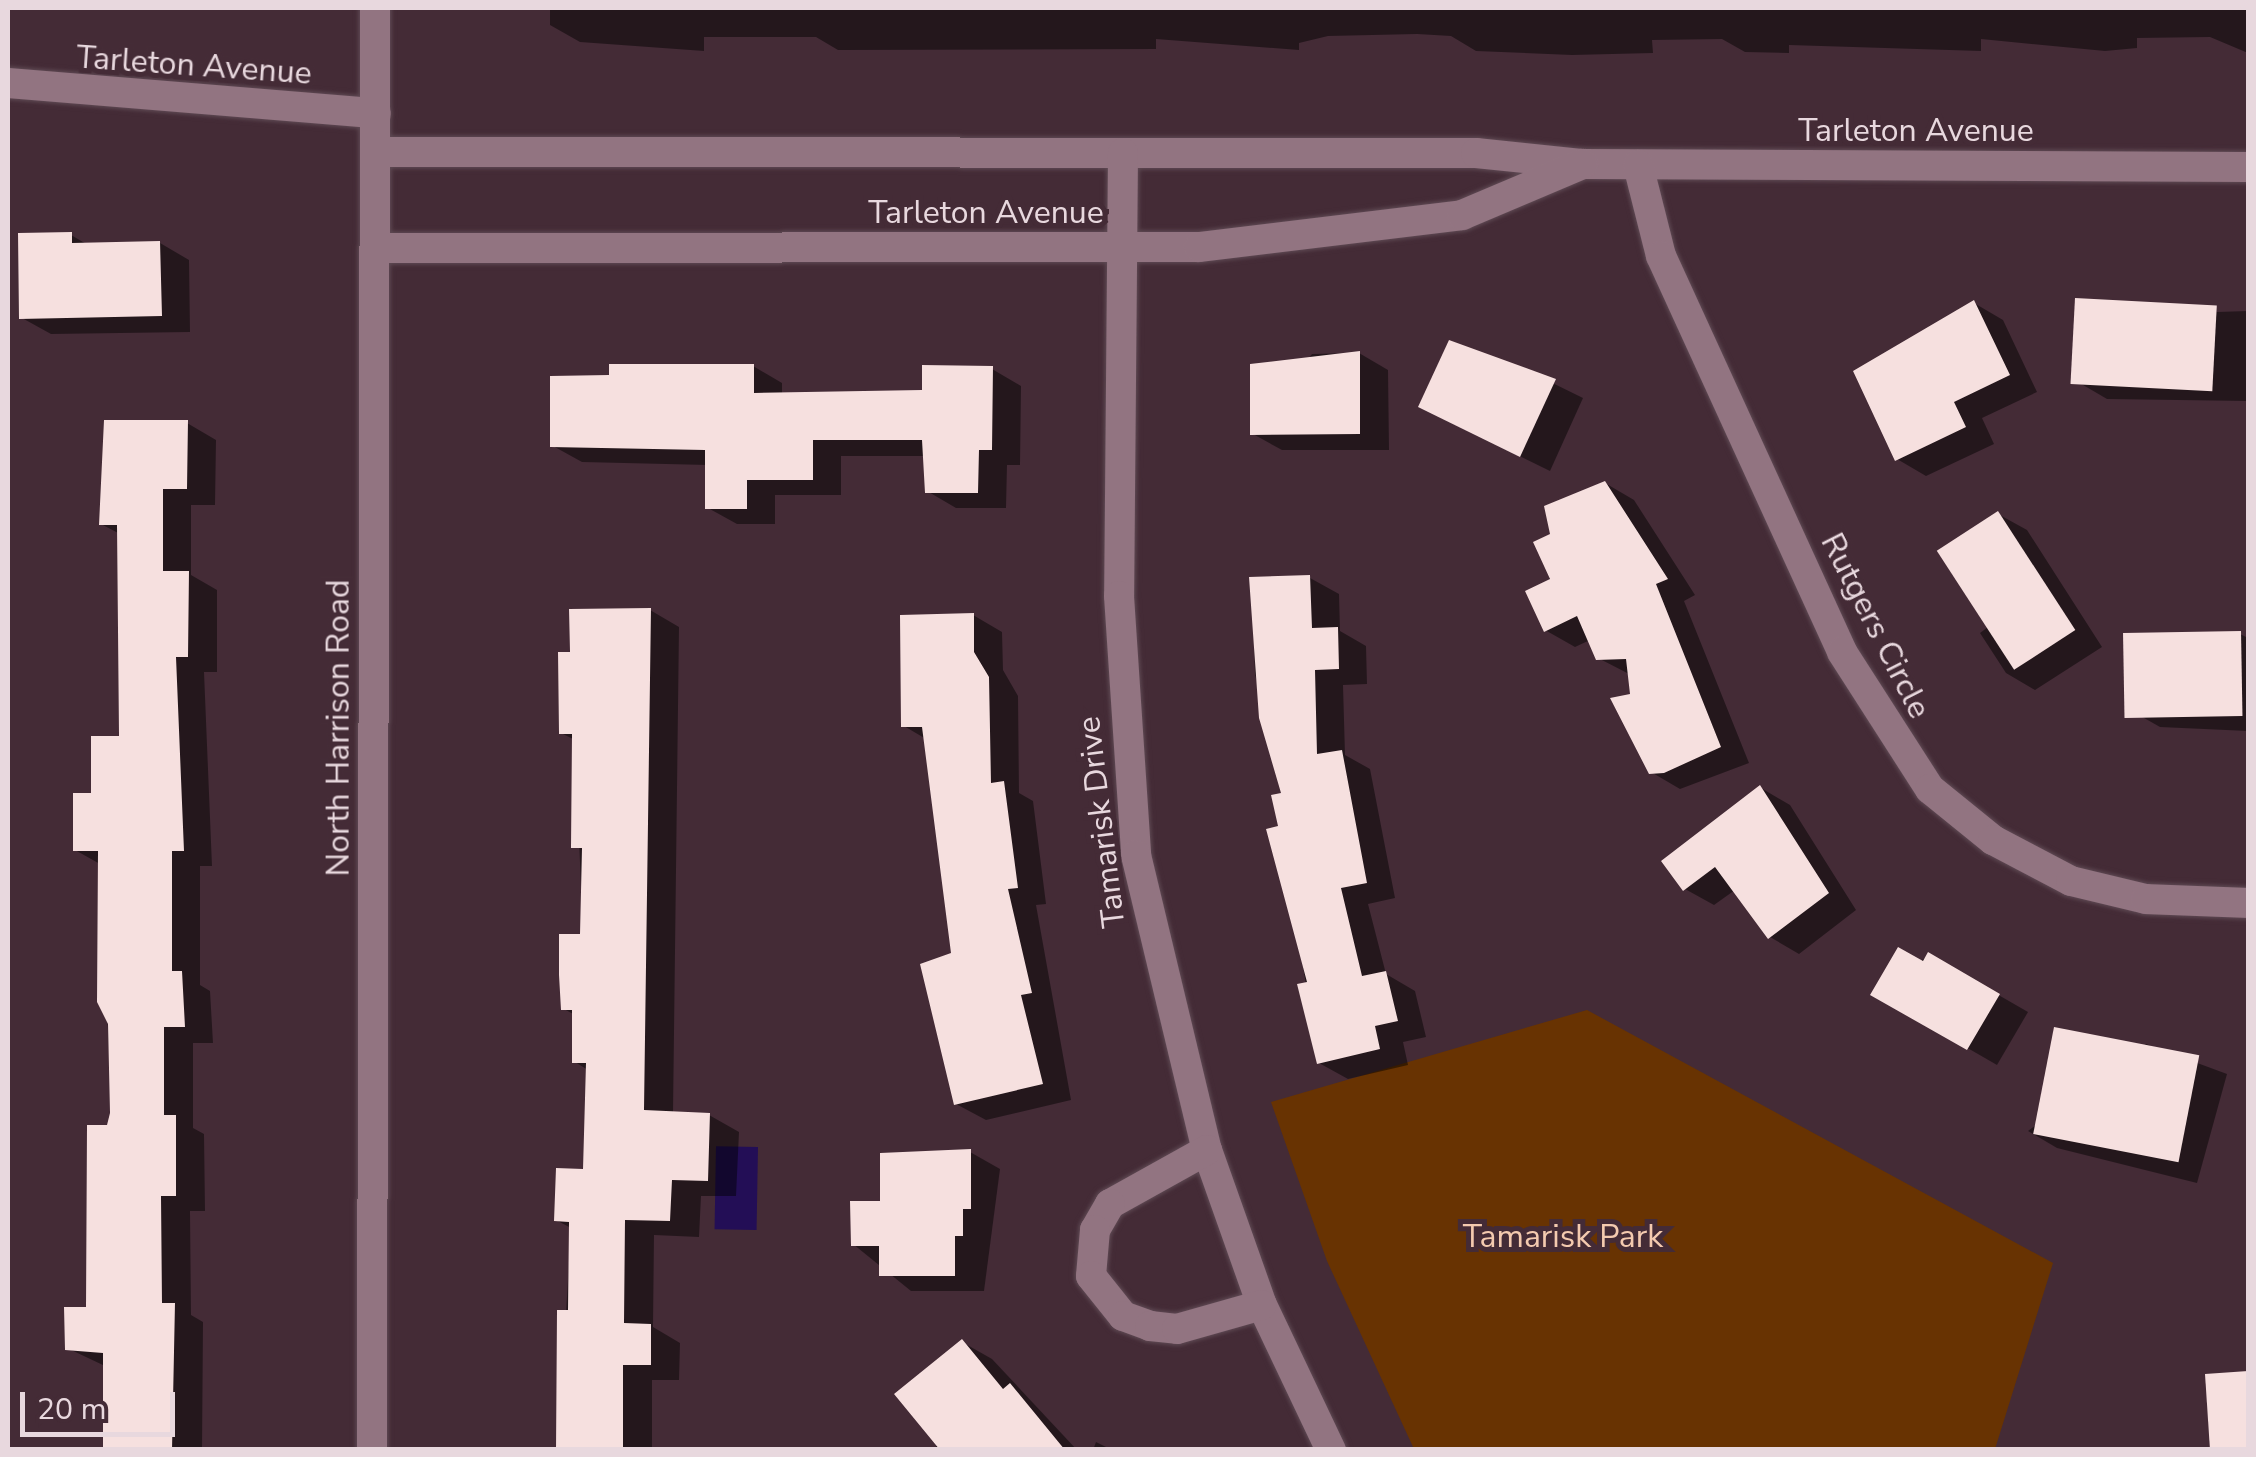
<!DOCTYPE html>
<style>
body{margin:0}
#map{position:relative;width:2256px;height:1457px;overflow:hidden;background:#442b36;font-family:"Nunito Sans",sans-serif}
div>[style]{position:absolute}
.green>*{inset:0;background:#683302}
.water>*{inset:0;background:#230e56;transform-origin:0 0}
.shadow>*{inset:0;background:#0007}
.building>*{inset:0;background:#f6e0df;transform-origin:0 0}
.roads{filter:drop-shadow(0 0 2px #5f4a54) drop-shadow(0 0 2px #5f4a54)}
.street>*{height:30px;margin:-15px;padding:0 15px;transform-origin:15px;border-radius:15px;background:#927481}
.secondary>*{height:30px;margin:-15px;padding:0 15px;transform-origin:15px;border-radius:15px;background:#927481}
span{translate:-50% -50%;white-space:nowrap;text-align:center;line-height:1.15;-webkit-text-stroke:10px #442b36;paint-order:stroke}
.street-label{font-size:32px;color:#e8d8de}
.park-label{font-size:32px;color:#f4caaf}
.frame{position:absolute;inset:0;border:10px solid #e8d8de;pointer-events:none}
.scale{position:absolute;left:20px;top:1392px;width:155px;height:45px;box-sizing:border-box;border:5px solid #e8d8de;border-top:0;padding-left:12px;font-size:30px;line-height:35px;white-space:nowrap;color:#e8d8de;-webkit-text-stroke:8px #442b36;paint-order:stroke}
</style>
<div id="map">
<div class="green">
<div style="clip-path:polygon(1587px 1010px,2053px 1263px,1995px 1449px,1414px 1449px,1327px 1261px,1271px 1102px)"></div>
</div>
<div class="water">
<div style="left:758px;top:1147px;width:83px;height:42px;rotate:91deg"></div>
</div>
<div class="shadow">
<div style="clip-path:polygon(550px 8px,2248px 8px,2248px 53px,2210px 37px,2137px 38px,2137px 48px,2105px 51px,1981px 39px,1981px 51px,1789px 45px,1789px 53px,1745px 52px,1722px 39px,1652px 40px,1653px 53px,1572px 55px,1476px 51px,1451px 36px,1417px 34px,1328px 36px,1299px 43px,1299px 50px,1156px 39px,1156px 49px,838px 50px,816px 37px,704px 37px,704px 51px,580px 42px,550px 25px)"></div>
<div style="clip-path:polygon(71px 235px,88px 245px,160px 243px,189px 260px,190px 332px,51px 334px,22px 318px)"></div>
<div style="clip-path:polygon(1974px 303px,2003px 320px,2037px 392px,1982px 418px,1994px 444px,1926px 476px,1897px 459px)"></div>
<div style="clip-path:polygon(2248px 311px,2248px 401px,2107px 399px,2078px 382px,2217px 312px)"></div>
<div style="clip-path:polygon(1359px 353px,1388px 370px,1389px 450px,1282px 450px,1253px 434px,1312px 354px)"></div>
<div style="clip-path:polygon(1514px 364px,1583px 398px,1550px 471px,1450px 422px)"></div>
<div style="clip-path:polygon(753px 366px,782px 383px,782px 395px,925px 392px,992px 369px,1021px 386px,1020px 465px,1007px 465px,1006px 508px,956px 508px,927px 491px,926px 456px,841px 456px,841px 495px,775px 495px,775px 524px,737px 524px,708px 508px,708px 465px,582px 462px,553px 446px,612px 377px)"></div>
<div style="clip-path:polygon(187px 423px,216px 440px,215px 505px,191px 505px,191px 575px,217px 590px,217px 672px,204px 672px,212px 866px,200px 866px,200px 985px,210px 991px,213px 1043px,193px 1043px,193px 1128px,204px 1134px,205px 1211px,190px 1211px,191px 1315px,203px 1322px,202px 1450px,107px 1450px,105px 1366px,67px 1348px,88px 1310px,112px 1113px,100px 864px,75px 850px,122px 738px,120px 534px,101px 524px)"></div>
<div style="clip-path:polygon(1605px 483px,1634px 500px,1695px 595px,1684px 601px,1749px 763px,1680px 789px,1651px 772px,1631px 675px,1598px 658px,1590px 640px,1575px 647px,1545px 630px,1553px 535px)"></div>
<div style="clip-path:polygon(1998px 514px,2027px 530px,2102px 647px,2035px 690px,2006px 673px,1980px 633px,1988px 627px)"></div>
<div style="clip-path:polygon(1310px 578px,1339px 594px,1340px 631px,1366px 646px,1367px 684px,1343px 685px,1345px 755px,1370px 769px,1395px 898px,1368px 904px,1386px 974px,1415px 991px,1426px 1037px,1403px 1042px,1408px 1065px,1348px 1079px,1319px 1063px,1280px 828px,1284px 795px,1255px 674px,1252px 580px)"></div>
<div style="clip-path:polygon(650px 610px,679px 627px,673px 1114px,709px 1115px,739px 1132px,736px 1196px,701px 1196px,699px 1237px,654px 1235px,653px 1327px,680px 1343px,679px 1380px,652px 1380px,652px 1450px,558px 1450px,571px 1228px,556px 1220px,585px 1172px,588px 1070px,575px 1062px,575px 1015px,564px 1009px,583px 936px,575px 740px,561px 733px,572px 655px)"></div>
<div style="clip-path:polygon(973px 615px,1002px 632px,1003px 670px,1018px 696px,1019px 793px,1033px 801px,1046px 904px,1036px 905px,1071px 1100px,986px 1120px,956px 1104px,954px 954px,926px 739px,904px 726px)"></div>
<div style="clip-path:polygon(2240px 634px,2248px 638px,2248px 731px,2160px 727px,2130px 710px)"></div>
<div style="clip-path:polygon(1761px 788px,1790px 805px,1856px 910px,1799px 954px,1770px 937px,1735px 890px,1714px 905px,1685px 889px)"></div>
<div style="clip-path:polygon(1929px 955px,2028px 1012px,1997px 1065px,1874px 994px)"></div>
<div style="clip-path:polygon(2146px 1044px,2227px 1074px,2197px 1183px,2057px 1148px,2028px 1131px)"></div>
<div style="clip-path:polygon(970px 1152px,1000px 1169px,984px 1291px,911px 1291px,853px 1244px,883px 1203px)"></div>
<div style="clip-path:polygon(962px 1342px,992px 1359px,1077px 1450px,935px 1450px)"></div>
<div style="clip-path:polygon(1096px 1442px,1112px 1450px,1093px 1450px)"></div>
</div>
<div class="building">
<div style="clip-path:polygon(72px 232px,72px 243px,160px 241px,162px 316px,19px 319px,18px 233px)"></div>
<div style="left:2075px;top:298px;width:142px;height:86px;rotate:3deg"></div>
<div style="clip-path:polygon(1974px 300px,2010px 375px,1954px 402px,1966px 427px,1895px 461px,1853px 371px)"></div>
<div style="clip-path:polygon(1449px 340px,1556px 379px,1520px 457px,1418px 407px)"></div>
<div style="clip-path:polygon(1360px 351px,1360px 434px,1250px 435px,1250px 364px)"></div>
<div style="clip-path:polygon(609px 364px,754px 364px,754px 393px,922px 390px,922px 365px,993px 366px,992px 450px,979px 450px,978px 493px,925px 493px,922px 440px,813px 440px,813px 480px,747px 480px,747px 509px,705px 509px,705px 450px,550px 447px,550px 376px,609px 375px)"></div>
<div style="clip-path:polygon(104px 420px,188px 420px,187px 489px,163px 489px,163px 571px,189px 571px,188px 657px,176px 657px,184px 851px,172px 851px,172px 971px,182px 971px,185px 1027px,164px 1027px,164px 1115px,176px 1115px,176px 1196px,161px 1196px,162px 1303px,175px 1303px,172px 1450px,103px 1450px,103px 1353px,65px 1350px,64px 1307px,86px 1307px,87px 1125px,107px 1125px,110px 1113px,108px 1024px,97px 1002px,98px 851px,73px 851px,73px 793px,91px 793px,91px 736px,119px 736px,117px 525px,99px 525px)"></div>
<div style="clip-path:polygon(1605px 481px,1668px 579px,1656px 584px,1721px 747px,1664px 773px,1649px 774px,1610px 698px,1630px 694px,1626px 659px,1596px 660px,1577px 616px,1544px 632px,1525px 591px,1550px 579px,1533px 542px,1550px 534px,1544px 506px)"></div>
<div style="left:1998px;top:511px;width:142px;height:73px;rotate:57deg"></div>
<div style="clip-path:polygon(1310px 575px,1312px 628px,1338px 627px,1339px 669px,1315px 670px,1317px 754px,1342px 750px,1367px 883px,1341px 888px,1362px 976px,1386px 971px,1398px 1021px,1375px 1026px,1380px 1049px,1317px 1064px,1297px 984px,1307px 982px,1266px 829px,1278px 826px,1271px 795px,1281px 793px,1259px 718px,1249px 577px)"></div>
<div style="clip-path:polygon(651px 608px,644px 1110px,710px 1113px,708px 1181px,672px 1180px,670px 1221px,625px 1220px,624px 1323px,651px 1324px,651px 1365px,623px 1365px,623px 1450px,556px 1450px,557px 1310px,568px 1310px,569px 1222px,554px 1221px,556px 1168px,583px 1169px,586px 1063px,572px 1063px,572px 1010px,561px 1010px,559px 975px,559px 934px,580px 934px,582px 848px,571px 848px,572px 734px,559px 734px,558px 652px,570px 652px,569px 609px)"></div>
<div style="clip-path:polygon(974px 613px,974px 652px,989px 677px,991px 783px,1004px 781px,1018px 888px,1008px 889px,1032px 993px,1021px 995px,1043px 1084px,954px 1105px,920px 964px,951px 953px,922px 727px,901px 727px,900px 615px)"></div>
<div style="left:2241px;top:631px;width:85px;height:118px;rotate:89deg"></div>
<div style="clip-path:polygon(1760px 785px,1829px 893px,1768px 939px,1715px 867px,1683px 891px,1661px 861px)"></div>
<div style="clip-path:polygon(1898px 947px,1923px 961px,1928px 952px,2000px 994px,1967px 1050px,1870px 995px)"></div>
<div style="left:2054px;top:1027px;width:148px;height:109px;rotate:11deg"></div>
<div style="clip-path:polygon(971px 1149px,971px 1209px,963px 1209px,963px 1236px,955px 1236px,955px 1276px,879px 1276px,879px 1246px,851px 1246px,850px 1201px,880px 1201px,880px 1153px)"></div>
<div style="clip-path:polygon(962px 1339px,1003px 1389px,1010px 1383px,1065px 1450px,940px 1450px,894px 1394px)"></div>
<div style="clip-path:polygon(2248px 1371px,2248px 1450px,2210px 1450px,2205px 1374px)"></div>
</div>
<div class="roads">
<div class="street">
<div style="left:8px;top:83px;width:369px;rotate:4.7deg"></div>
<div style="left:376px;top:152px;width:1100px;rotate:0.05deg"></div>
<div style="left:1476px;top:153px;width:108px;rotate:5.9deg"></div>
<div style="left:1583px;top:164px;width:665px;rotate:0.26deg"></div>
<div style="left:1123px;top:153px;width:443px;rotate:90.5deg"></div>
<div style="left:1119px;top:596px;width:260px;rotate:86.2deg"></div>
<div style="left:1136px;top:855px;width:303px;rotate:76.5deg"></div>
<div style="left:1207px;top:1150px;width:164px;rotate:70.5deg"></div>
<div style="left:1262px;top:1305px;width:161px;rotate:64.6deg"></div>
<div style="left:1638px;top:165px;width:94px;rotate:75.8deg"></div>
<div style="left:1661px;top:256px;width:435px;rotate:65.4deg"></div>
<div style="left:1842px;top:652px;width:163px;rotate:57.3deg"></div>
<div style="left:1930px;top:789px;width:81px;rotate:39deg"></div>
<div style="left:1993px;top:840px;width:88px;rotate:27.7deg"></div>
<div style="left:2071px;top:881px;width:77px;rotate:13.5deg"></div>
<div style="left:2146px;top:899px;width:102px;rotate:2.2deg"></div>
<div style="left:375px;top:248px;width:824px;rotate:-0.07deg"></div>
<div style="left:1199px;top:247px;width:265px;rotate:-6.9deg"></div>
<div style="left:1462px;top:215px;width:131px;rotate:-22.9deg"></div>
<div style="left:1207px;top:1150px;width:111px;rotate:150.9deg"></div>
<div style="left:1110px;top:1204px;width:30px;rotate:120deg"></div>
<div style="left:1095px;top:1230px;width:46px;rotate:95deg"></div>
<div style="left:1091px;top:1276px;width:51px;rotate:51.3deg"></div>
<div style="left:1123px;top:1316px;width:29px;rotate:20deg"></div>
<div style="left:1150px;top:1326px;width:27px;rotate:6deg"></div>
<div style="left:1177px;top:1329px;width:88px;rotate:-15.8deg"></div>
</div>
<div class="secondary">
<div style="left:372px;top:1450px;width:1442px;rotate:-89.88deg"></div>
</div>
</div>
<div class="street-label">
<span style="left:194px;top:66px;rotate:4deg">Tarleton Avenue</span>
<span style="left:1916px;top:131px">Tarleton Avenue</span>
<span style="left:986px;top:213px">Tarleton Avenue</span>
<span style="left:1875px;top:626px;rotate:63deg">Rutgers Circle</span>
<span style="left:339px;top:728px;rotate:-90deg">North Harrison Road</span>
<span style="left:1102px;top:822px;rotate:-97deg">Tamarisk Drive</span>
</div>
<div class="park-label">
<span style="left:1563px;top:1237px">Tamarisk Park</span>
</div>
<div class="frame"></div>
<div class="scale">20 m</div>
</div>
